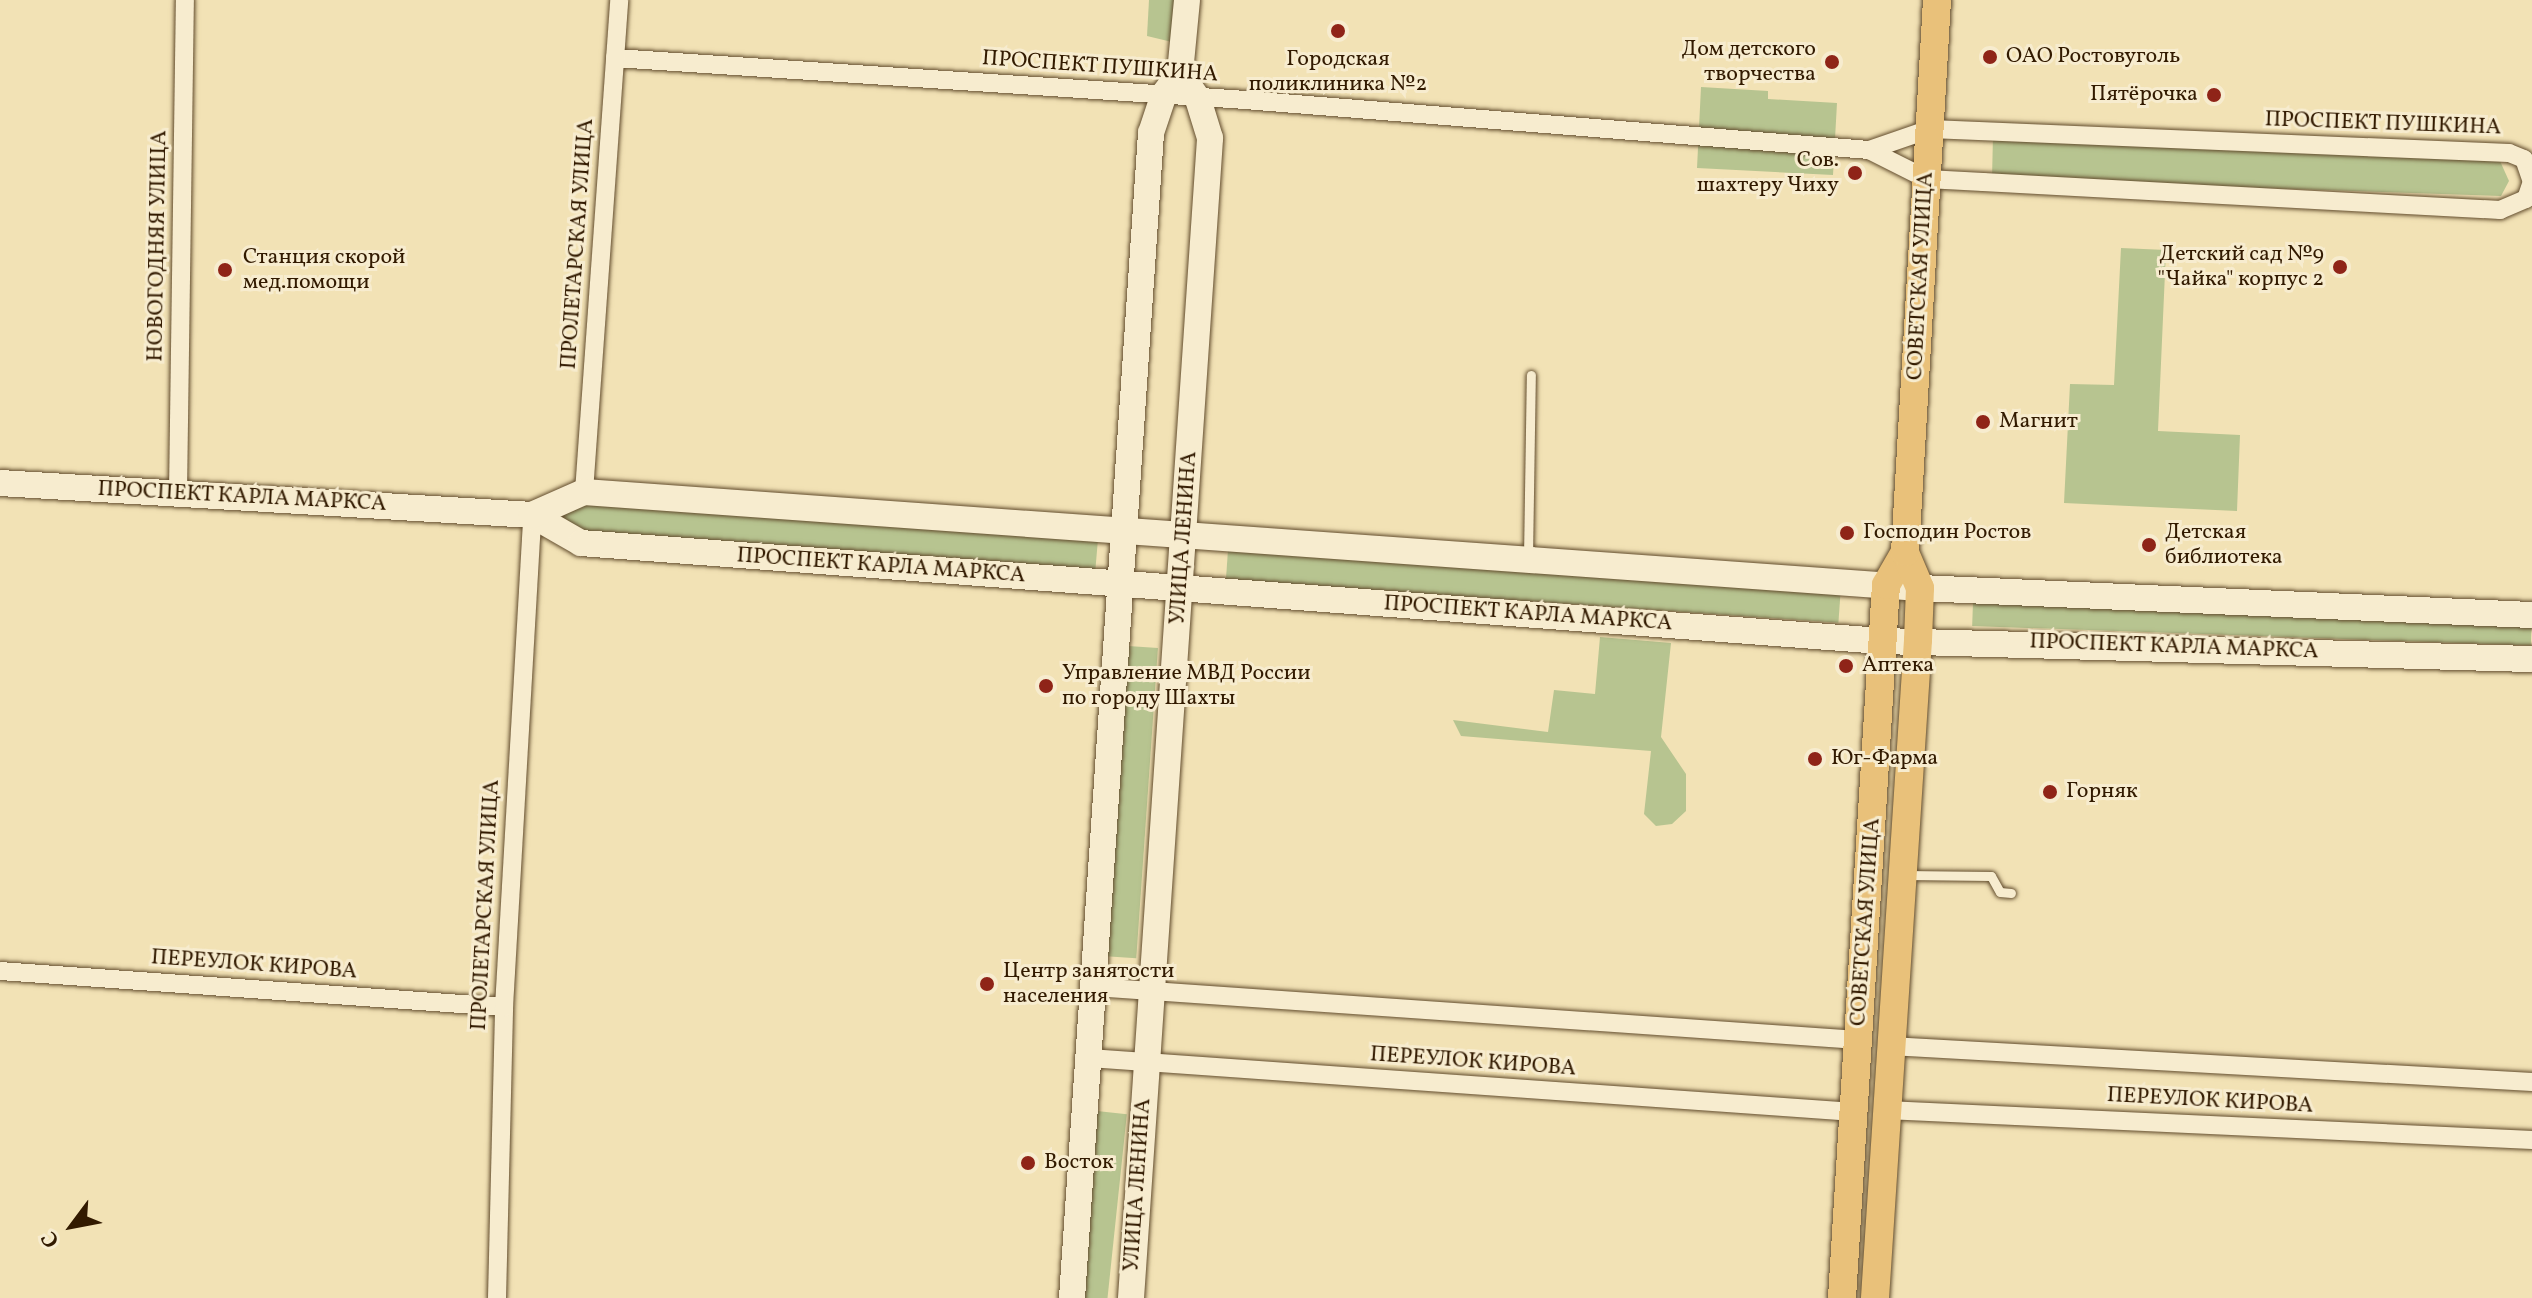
<!DOCTYPE html>
<meta charset="utf-8">
<style>
body{margin:0}
#map{position:relative;width:2532px;height:1298px;overflow:hidden;background:#f2e2b5;font-family:Vollkorn,serif}
div>[style]{position:absolute}
.green>*{inset:0;background:#b7c490;transform-origin:0 0}
.roads{filter:drop-shadow(0 0 2px #624c2d) drop-shadow(0 0 2px #624c2d)}
.service>*{height:9px;margin:-4.5px;padding:0 4.5px;transform-origin:4.5px;border-radius:4.5px;background:#f7eccf}
.minor>*{height:18px;margin:-9px;padding:0 9px;transform-origin:9px;border-radius:9px;background:#f7eccf}
.secondary>*{height:26px;margin:-13px;padding:0 13px;transform-origin:13px;border-radius:13px;background:#f7eccf}
.primary>*{height:28px;margin:-14px;padding:0 14px;transform-origin:14px;border-radius:14px;background:#e9c17a}
.dots>*{width:22px;height:22px;translate:-50% -50%;box-sizing:border-box;border:4px solid #f7eccf;border-radius:50%}
span{translate:-50% -50%;white-space:nowrap;text-align:center;line-height:1.15;-webkit-text-stroke:6px #f7eccf;paint-order:stroke}
.poi-label{font-size:22px;color:#321a00}
.right{translate:-100% -50%;text-align:right}
.left{translate:0 -50%;text-align:left}
.street-label{font-size:22px;color:#321a00}
.north{position:absolute;left:32px;top:1186px;width:80px;height:80px;-webkit-text-stroke:6px #f7eccf;paint-order:stroke;rotate:238deg;font-size:22px;font-weight:700;line-height:32px;text-align:center;color:#321a00}
.north::after{content:'';display:block;margin:auto;width:28px;height:36px;background:#321a00;clip-path:polygon(50% 0,100% 100%,50% 72%,0 100%)}
</style>
<div id="map">
<div class="green">
<div style="clip-path:polygon(1149px 0,1175px 0,1172px 42px,1147px 36px)"></div>
<div style="clip-path:polygon(1701px 87px,1768px 91px,1768px 99px,1837px 103px,1833px 175px,1697px 168px)"></div>
<div style="clip-path:polygon(1993px 135px,2500px 161px,2509px 181px,2501px 196px,1992px 179px)"></div>
<div style="clip-path:polygon(2121px 248px,2166px 250px,2158px 431px,2240px 435px,2237px 511px,2064px 503px,2070px 384px,2114px 385px)"></div>
<div style="clip-path:polygon(585px 497px,1098px 539px,1095px 574px,582px 536px,545px 515px)"></div>
<div style="left:1228px;top:550px;width:614px;height:30px;rotate:4deg"></div>
<div style="left:1973px;top:602px;width:559px;height:24px;rotate:2deg"></div>
<div style="clip-path:polygon(1600px 637px,1671px 643px,1661px 737px,1686px 774px,1686px 811px,1672px 824px,1656px 826px,1644px 814px,1651px 751px,1461px 736px,1453px 720px,1548px 732px,1554px 690px,1595px 694px)"></div>
<div style="left:1128px;top:646px;width:30px;height:311px;rotate:4deg"></div>
<div style="left:1097px;top:1111px;width:30px;height:188px;rotate:6deg"></div>
</div>
<div class="roads">
<div class="service">
<div style="left:1528px;top:557px;width:182px;rotate:-89.1deg"></div>
<div style="left:1905px;top:875px;width:86px;rotate:0.7deg"></div>
<div style="left:1991px;top:876px;width:18px;rotate:61deg"></div>
<div style="left:2000px;top:892px;width:11px;rotate:5deg"></div>
</div>
<div class="minor">
<div style="left:615px;top:58px;width:631px;rotate:3.81deg"></div>
<div style="left:1245px;top:100px;width:626px;rotate:4.58deg"></div>
<div style="left:1869px;top:150px;width:65px;rotate:26.6deg"></div>
<div style="left:1927px;top:179px;width:56px;rotate:3.1deg"></div>
<div style="left:1983px;top:182px;width:518px;rotate:3.1deg"></div>
<div style="left:2500px;top:210px;width:28px;rotate:-23deg"></div>
<div style="left:2526px;top:199px;width:18px;rotate:-71deg"></div>
<div style="left:2532px;top:182px;width:24px;rotate:-109deg"></div>
<div style="left:2524px;top:159px;width:16px;rotate:-158deg"></div>
<div style="left:2509px;top:153px;width:579px;rotate:-177.63deg"></div>
<div style="left:1930px;top:129px;width:65px;rotate:161deg"></div>
<div style="left:584px;top:492px;width:493px;rotate:-85.9deg"></div>
<div style="left:178px;top:493px;width:493px;rotate:-89.2deg"></div>
<div style="left:0;top:971px;width:505px;rotate:4.09deg"></div>
<div style="left:1094px;top:987px;width:766px;rotate:3.97deg"></div>
<div style="left:1890px;top:1046px;width:643px;rotate:3.21deg"></div>
<div style="left:1089px;top:1058px;width:767px;rotate:4.04deg"></div>
<div style="left:1886px;top:1110px;width:647px;rotate:2.66deg"></div>
<div style="left:497px;top:1298px;width:291px;rotate:-88.6deg"></div>
<div style="left:504px;top:1007px;width:493px;rotate:-86.7deg"></div>
</div>
<div class="secondary">
<div style="left:0;top:483px;width:533px;rotate:3.44deg"></div>
<div style="left:532px;top:515px;width:56px;rotate:29.7deg"></div>
<div style="left:581px;top:543px;width:1305px;rotate:4.31deg"></div>
<div style="left:1882px;top:641px;width:650px;rotate:1.59deg"></div>
<div style="left:532px;top:515px;width:57px;rotate:-23.9deg"></div>
<div style="left:584px;top:492px;width:1339px;rotate:4.11deg"></div>
<div style="left:1920px;top:588px;width:613px;rotate:2.53deg"></div>
<div style="left:1072px;top:1298px;width:1168px;rotate:-86.12deg"></div>
<div style="left:1151px;top:133px;width:41px;rotate:-71.6deg"></div>
<div style="left:1164px;top:94px;width:26px;rotate:-53deg"></div>
<div style="left:1180px;top:73px;width:73px;rotate:-84.5deg"></div>
<div style="left:1131px;top:1298px;width:1163px;rotate:-86.1deg"></div>
<div style="left:1210px;top:138px;width:41px;rotate:-107.1deg"></div>
<div style="left:1198px;top:99px;width:32px;rotate:-125deg"></div>
</div>
<div class="primary">
<div style="left:1842px;top:1298px;width:714px;rotate:-86.47deg"></div>
<div style="left:1886px;top:585px;width:38px;rotate:-60deg"></div>
<div style="left:1875px;top:1298px;width:659px;rotate:-86.26deg"></div>
<div style="left:1918px;top:640px;width:52px;rotate:-87.8deg"></div>
<div style="left:1920px;top:588px;width:39px;rotate:-113deg"></div>
<div style="left:1905px;top:552px;width:553px;rotate:-86.68deg"></div>
</div>
</div>
<div class="dots">
<div style="left:1338px;top:31px;background:#8f2418"></div>
<div style="left:1990px;top:57px;background:#8f2418"></div>
<div style="left:1832px;top:62px;background:#8f2418"></div>
<div style="left:2214px;top:95px;background:#8f2418"></div>
<div style="left:1855px;top:173px;background:#8f2418"></div>
<div style="left:2340px;top:267px;background:#8f2418"></div>
<div style="left:225px;top:270px;background:#8f2418"></div>
<div style="left:1983px;top:422px;background:#8f2418"></div>
<div style="left:1847px;top:533px;background:#8f2418"></div>
<div style="left:2149px;top:545px;background:#8f2418"></div>
<div style="left:1846px;top:666px;background:#8f2418"></div>
<div style="left:1046px;top:686px;background:#8f2418"></div>
<div style="left:1815px;top:759px;background:#8f2418"></div>
<div style="left:2050px;top:792px;background:#8f2418"></div>
<div style="left:987px;top:984px;background:#8f2418"></div>
<div style="left:1028px;top:1163px;background:#8f2418"></div>
</div>
<div class="poi-label">
<span class="right" style="left:1816px;top:62px">Дом детского<br>творчества</span>
<span class="left" style="left:2006px;top:57px">ОАО Ростовуголь</span>
<span style="left:1338px;top:72px">Городская<br>поликлиника №2</span>
<span class="right" style="left:2198px;top:95px">Пятёрочка</span>
<span class="right" style="left:1839px;top:173px">Сов.<br>шахтеру Чиху</span>
<span class="right" style="left:2324px;top:267px">Детский сад №9<br>"Чайка" корпус 2</span>
<span class="left" style="left:243px;top:270px">Станция скорой<br>мед.помощи</span>
<span class="left" style="left:1999px;top:422px">Магнит</span>
<span class="left" style="left:2165px;top:545px">Детская<br>библиотека</span>
<span class="left" style="left:1863px;top:533px">Господин Ростов</span>
<span class="left" style="left:1862px;top:666px">Аптека</span>
<span class="left" style="left:1062px;top:686px">Управление МВД России<br>по городу Шахты</span>
<span class="left" style="left:1831px;top:759px">Юг-Фарма</span>
<span class="left" style="left:2066px;top:792px">Горняк</span>
<span class="left" style="left:1003px;top:984px">Центр занятости<br>населения</span>
<span class="left" style="left:1044px;top:1163px">Восток</span>
</div>
<div class="street-label">
<span style="left:1100px;top:67px;rotate:4deg">ПРОСПЕКТ ПУШКИНА</span>
<span style="left:2383px;top:124px;rotate:2deg">ПРОСПЕКТ ПУШКИНА</span>
<span style="left:578px;top:244px;rotate:-86deg">ПРОЛЕТАРСКАЯ УЛИЦА</span>
<span style="left:158px;top:246px;rotate:-89deg">НОВОГОДНЯЯ УЛИЦА</span>
<span style="left:1921px;top:276px;rotate:-87deg">СОВЕТСКАЯ УЛИЦА</span>
<span style="left:242px;top:497px;rotate:3deg">ПРОСПЕКТ КАРЛА МАРКСА</span>
<span style="left:1184px;top:538px;rotate:-86deg">УЛИЦА ЛЕНИНА</span>
<span style="left:881px;top:566px;rotate:4deg">ПРОСПЕКТ КАРЛА МАРКСА</span>
<span style="left:1528px;top:614px;rotate:4deg">ПРОСПЕКТ КАРЛА МАРКСА</span>
<span style="left:2174px;top:647px;rotate:2deg">ПРОСПЕКТ КАРЛА МАРКСА</span>
<span style="left:486px;top:905px;rotate:-87deg">ПРОЛЕТАРСКАЯ УЛИЦА</span>
<span style="left:1866px;top:922px;rotate:-86deg">СОВЕТСКАЯ УЛИЦА</span>
<span style="left:254px;top:965px;rotate:4deg">ПЕРЕУЛОК КИРОВА</span>
<span style="left:1473px;top:1062px;rotate:4deg">ПЕРЕУЛОК КИРОВА</span>
<span style="left:2210px;top:1101px;rotate:3deg">ПЕРЕУЛОК КИРОВА</span>
<span style="left:1138px;top:1185px;rotate:-86deg">УЛИЦА ЛЕНИНА</span>
</div>
<div class="north">С</div>
</div>
